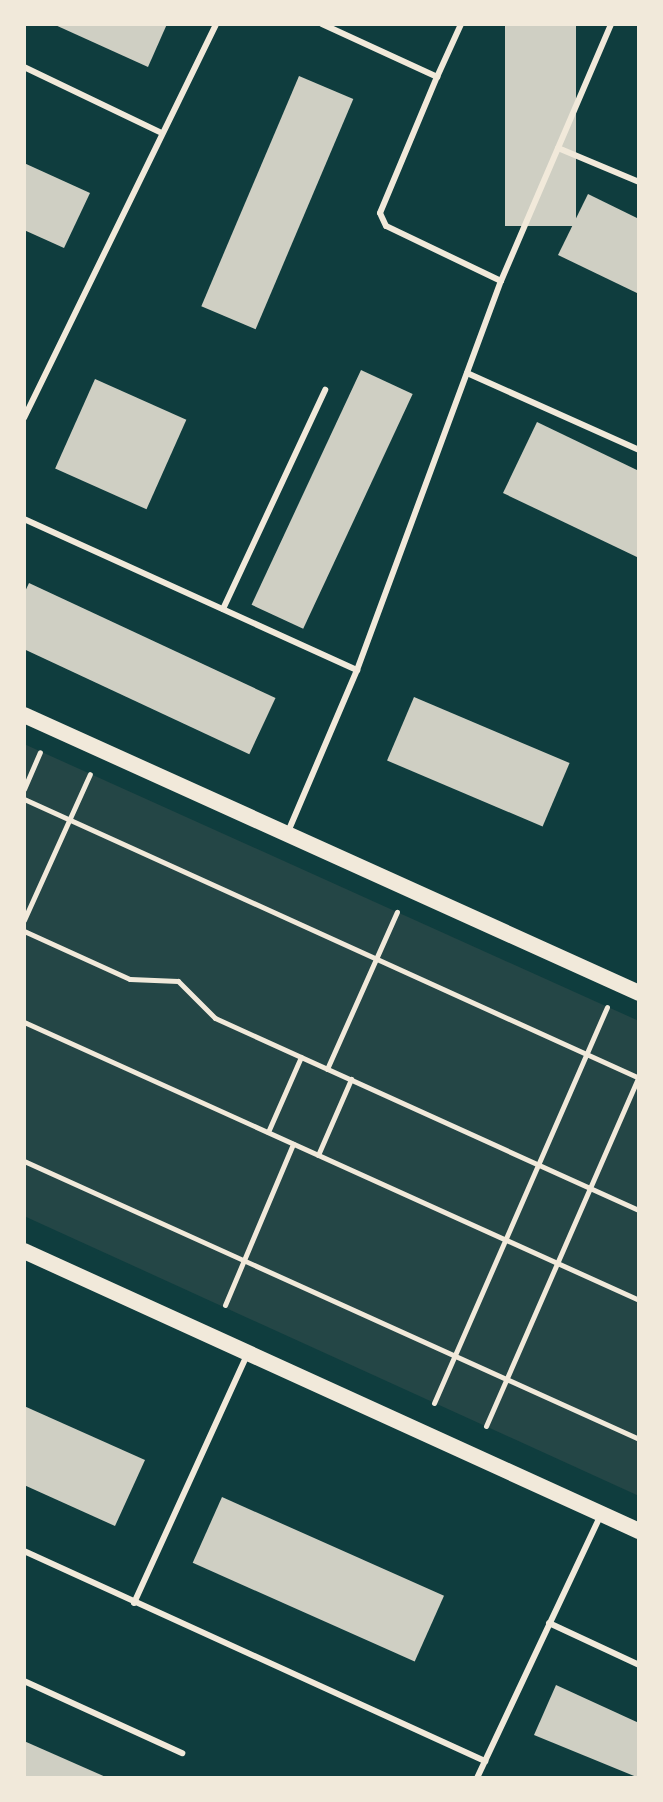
<!DOCTYPE html>
<style>
body{margin:0}
#map{position:relative;width:663px;height:1802px;overflow:hidden;background:#0f3d3e;font-family:Montserrat,sans-serif}
div>[style]{position:absolute}
.green>*{inset:0;background:#244646}
.building>*{inset:0;background:#cfcfc3;transform-origin:0 0}
.path>*{height:5px;margin:-2.5px;padding:0 2.5px;transform-origin:2.5px;border-radius:2.5px;background:#f1e9da}
.service>*{height:6px;margin:-3px;padding:0 3px;transform-origin:3px;border-radius:3px;background:#f1e9da}
.secondary>*{height:16px;margin:-8px;padding:0 8px;transform-origin:8px;border-radius:8px;background:#f1e9da}
span{translate:-50% -50%;white-space:nowrap;text-align:center;line-height:1.15;-webkit-text-stroke:6px #f1e9da;paint-order:stroke}
.frame{position:absolute;inset:0;border:26px solid #f1e9da;pointer-events:none}
</style>
<div id="map">
<div class="green">
<div style="clip-path:polygon(24px 744px,639px 1021px,639px 1496px,24px 1216px)"></div>
</div>
<div class="building">
<div style="clip-path:polygon(53px 24px,167px 24px,148px 67px)"></div>
<div style="left:505px;top:24px;width:71px;height:202px"></div>
<div style="left:299px;top:76px;width:59px;height:250px;rotate:23deg"></div>
<div style="clip-path:polygon(24px 163px,90px 193px,64px 248px,24px 230px)"></div>
<div style="clip-path:polygon(588px 194px,639px 219px,639px 294px,558px 255px)"></div>
<div style="left:361px;top:370px;width:57px;height:259px;rotate:25deg"></div>
<div style="left:95px;top:379px;width:100px;height:98px;rotate:24deg"></div>
<div style="clip-path:polygon(537px 422px,639px 471px,639px 558px,503px 493px)"></div>
<div style="left:29px;top:583px;width:272px;height:62px;rotate:25deg"></div>
<div style="left:414px;top:697px;width:169px;height:69px;rotate:23deg"></div>
<div style="clip-path:polygon(24px 1406px,145px 1460px,115px 1526px,24px 1485px)"></div>
<div style="left:222px;top:1497px;width:243px;height:72px;rotate:24deg"></div>
<div style="clip-path:polygon(556px 1685px,639px 1723px,639px 1778px,534px 1735px)"></div>
<div style="clip-path:polygon(24px 1741px,108px 1778px,24px 1778px)"></div>
</div>
<div class="path">
<div style="left:24px;top:789px;width:40px;rotate:-66.6deg"></div>
<div style="left:24px;top:799px;width:675px;rotate:24.4deg"></div>
<div style="left:24px;top:920px;width:160px;rotate:-65.7deg"></div>
<div style="left:24px;top:931px;width:116px;rotate:24.4deg"></div>
<div style="left:130px;top:979px;width:48px;rotate:2.4deg"></div>
<div style="left:178px;top:981px;width:52px;rotate:45deg"></div>
<div style="left:215px;top:1018px;width:465px;rotate:24.4deg"></div>
<div style="left:24px;top:1022px;width:675px;rotate:24.32deg"></div>
<div style="left:327px;top:1069px;width:172px;rotate:-66deg"></div>
<div style="left:268px;top:1132px;width:82px;rotate:-66.3deg"></div>
<div style="left:318px;top:1155px;width:83px;rotate:-66.5deg"></div>
<div style="left:24px;top:1161px;width:675px;rotate:24.32deg"></div>
<div style="left:225px;top:1305px;width:175px;rotate:-67.1deg"></div>
<div style="left:434px;top:1403px;width:432px;rotate:-66.4deg"></div>
<div style="left:486px;top:1426px;width:382px;rotate:-66.4deg"></div>
</div>
<div class="service">
<div style="left:322px;top:24px;width:127px;rotate:24.7deg"></div>
<div style="left:437px;top:77px;width:58px;rotate:-65.6deg"></div>
<div style="left:24px;top:67px;width:153px;rotate:25.6deg"></div>
<div style="left:558px;top:148px;width:88px;rotate:22.8deg"></div>
<div style="left:501px;top:281px;width:280px;rotate:-66.8deg"></div>
<div style="left:467px;top:373px;width:188px;rotate:24.1deg"></div>
<div style="left:24px;top:418px;width:438px;rotate:-64deg"></div>
<div style="left:24px;top:519px;width:366px;rotate:24.4deg"></div>
<div style="left:357px;top:670px;width:178px;rotate:113.1deg"></div>
<div style="left:223px;top:609px;width:242px;rotate:-65deg"></div>
<div style="left:357px;top:670px;width:415px;rotate:-69.7deg"></div>
<div style="left:501px;top:281px;width:127px;rotate:-154.4deg"></div>
<div style="left:386px;top:226px;width:14px;rotate:-115deg"></div>
<div style="left:380px;top:213px;width:147px;rotate:-67.3deg"></div>
<div style="left:24px;top:1551px;width:507px;rotate:24.49deg"></div>
<div style="left:134px;top:1603px;width:273px;rotate:-65.5deg"></div>
<div style="left:549px;top:1623px;width:99px;rotate:25deg"></div>
<div style="left:24px;top:1681px;width:174px;rotate:24.5deg"></div>
<div style="left:477px;top:1778px;width:289px;rotate:-64.8deg"></div>
</div>
<div class="secondary">
<div style="left:24px;top:715px;width:675px;rotate:24.32deg"></div>
<div style="left:24px;top:1251px;width:676px;rotate:24.48deg"></div>
</div>
<div class="frame"></div>
</div>
